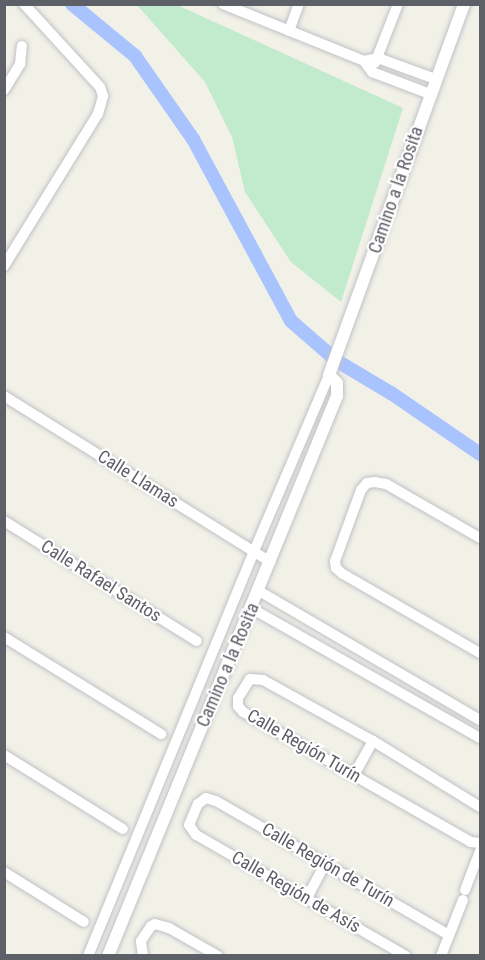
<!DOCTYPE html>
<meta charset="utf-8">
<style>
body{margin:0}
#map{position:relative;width:485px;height:960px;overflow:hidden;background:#f1f1e7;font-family:"Roboto Condensed",sans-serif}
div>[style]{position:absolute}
.green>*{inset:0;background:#c1ebcc}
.canal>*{height:14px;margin:-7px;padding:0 7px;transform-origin:7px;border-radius:7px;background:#a9c3ff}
.roads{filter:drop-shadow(0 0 2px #c0c1c8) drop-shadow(0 0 2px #c0c1c8)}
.minor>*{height:10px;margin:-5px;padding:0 5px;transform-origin:5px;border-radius:5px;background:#fff}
.tertiary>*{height:12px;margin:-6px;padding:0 6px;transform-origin:6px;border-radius:6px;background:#fff}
span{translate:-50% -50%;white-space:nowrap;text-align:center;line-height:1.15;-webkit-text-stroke:4.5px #fff;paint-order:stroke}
.street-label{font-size:18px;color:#5e6068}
.frame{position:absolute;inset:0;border:6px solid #5e6068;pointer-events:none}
</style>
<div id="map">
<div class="green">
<div style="clip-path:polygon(137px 5px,177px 5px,403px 108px,341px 302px,291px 262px,245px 192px,232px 137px,205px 82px)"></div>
</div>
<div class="canal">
<div style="left:72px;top:4px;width:82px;rotate:39.5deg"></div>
<div style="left:135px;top:56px;width:101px;rotate:55.1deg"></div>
<div style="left:193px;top:139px;width:207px;rotate:61.7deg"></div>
<div style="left:291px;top:321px;width:61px;rotate:41deg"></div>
<div style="left:337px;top:361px;width:63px;rotate:30.7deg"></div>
<div style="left:391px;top:393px;width:108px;rotate:34.4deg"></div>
</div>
<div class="roads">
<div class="minor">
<div style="left:223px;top:4px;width:152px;rotate:22deg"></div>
<div style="left:364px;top:61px;width:14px;rotate:54deg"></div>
<div style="left:372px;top:72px;width:62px;rotate:20.8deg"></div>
<div style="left:289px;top:31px;width:29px;rotate:-70deg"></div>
<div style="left:364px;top:61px;width:14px;rotate:-12deg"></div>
<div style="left:378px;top:58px;width:61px;rotate:20.2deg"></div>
<div style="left:375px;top:63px;width:63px;rotate:-68.7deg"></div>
<div style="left:4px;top:90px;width:31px;rotate:-58deg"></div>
<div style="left:20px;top:64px;width:18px;rotate:-84deg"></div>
<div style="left:4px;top:266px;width:179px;rotate:-58.3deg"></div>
<div style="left:98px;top:114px;width:19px;rotate:-74deg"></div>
<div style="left:103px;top:96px;width:9px;rotate:-108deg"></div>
<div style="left:100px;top:87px;width:113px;rotate:-132.5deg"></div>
<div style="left:4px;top:396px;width:314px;rotate:31.9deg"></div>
<div style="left:4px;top:521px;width:227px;rotate:31.9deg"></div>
<div style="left:480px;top:538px;width:108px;rotate:-150.1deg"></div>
<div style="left:386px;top:484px;width:11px;rotate:-170deg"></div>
<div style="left:375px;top:482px;width:8px;rotate:173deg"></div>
<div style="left:367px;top:483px;width:9px;rotate:131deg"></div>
<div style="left:361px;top:490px;width:76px;rotate:110.1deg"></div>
<div style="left:335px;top:561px;width:7px;rotate:82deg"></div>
<div style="left:336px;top:568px;width:9px;rotate:41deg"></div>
<div style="left:343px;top:574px;width:158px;rotate:30deg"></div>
<div style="left:259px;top:591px;width:256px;rotate:30.3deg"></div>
<div style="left:251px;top:608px;width:263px;rotate:29.6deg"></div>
<div style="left:4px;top:637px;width:185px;rotate:31.7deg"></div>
<div style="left:4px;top:755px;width:140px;rotate:31.9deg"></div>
<div style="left:354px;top:775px;width:39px;rotate:-61deg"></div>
<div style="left:480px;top:807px;width:126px;rotate:-148.3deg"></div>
<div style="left:373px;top:741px;width:126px;rotate:-151deg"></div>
<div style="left:263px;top:680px;width:13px;rotate:-176deg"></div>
<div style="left:250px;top:679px;width:22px;rotate:122deg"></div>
<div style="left:238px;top:698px;width:8px;rotate:90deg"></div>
<div style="left:238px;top:706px;width:8px;rotate:50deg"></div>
<div style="left:243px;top:712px;width:262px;rotate:29.7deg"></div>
<div style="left:471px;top:842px;width:9px;rotate:6deg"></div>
<div style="left:4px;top:872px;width:94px;rotate:32deg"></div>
<div style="left:465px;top:890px;width:42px;rotate:-69deg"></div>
<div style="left:307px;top:898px;width:41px;rotate:-62.2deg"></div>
<div style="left:88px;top:956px;width:438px;rotate:-67.7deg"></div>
<div style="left:254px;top:551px;width:191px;rotate:-66.9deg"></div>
<div style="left:143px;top:956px;width:15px;rotate:-98deg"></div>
<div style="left:141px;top:941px;width:18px;rotate:-56deg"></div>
<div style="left:151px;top:926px;width:4px;rotate:-27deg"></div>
<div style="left:155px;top:924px;width:15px;rotate:16deg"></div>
<div style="left:169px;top:928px;width:56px;rotate:29.7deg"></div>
<div style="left:406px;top:956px;width:242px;rotate:-150deg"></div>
<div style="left:196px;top:835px;width:12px;rotate:-125deg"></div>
<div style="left:189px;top:825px;width:23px;rotate:-67deg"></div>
<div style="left:198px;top:804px;width:10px;rotate:-37deg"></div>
<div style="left:206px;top:798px;width:10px;rotate:17deg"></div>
<div style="left:216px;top:801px;width:269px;rotate:29.9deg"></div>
<div style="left:441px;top:956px;width:60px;rotate:-68.6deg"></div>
</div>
<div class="tertiary">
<div style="left:108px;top:956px;width:605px;rotate:-67.76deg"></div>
<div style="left:337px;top:396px;width:13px;rotate:-90deg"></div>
<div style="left:337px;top:383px;width:11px;rotate:-135deg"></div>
<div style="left:329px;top:375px;width:395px;rotate:-70deg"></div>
</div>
</div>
<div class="street-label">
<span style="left:396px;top:190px;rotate:-71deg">Camino a la Rosita</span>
<span style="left:138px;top:479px;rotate:32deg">Calle Llamas</span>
<span style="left:101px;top:581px;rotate:32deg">Calle Rafael Santos</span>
<span style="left:228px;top:665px;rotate:-67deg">Camino a la Rosita</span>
<span style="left:304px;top:746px;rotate:30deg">Calle Región Turín</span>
<span style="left:328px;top:865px;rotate:30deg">Calle Región de Turín</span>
<span style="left:296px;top:892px;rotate:30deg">Calle Región de Asís</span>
</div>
<div class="frame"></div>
</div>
